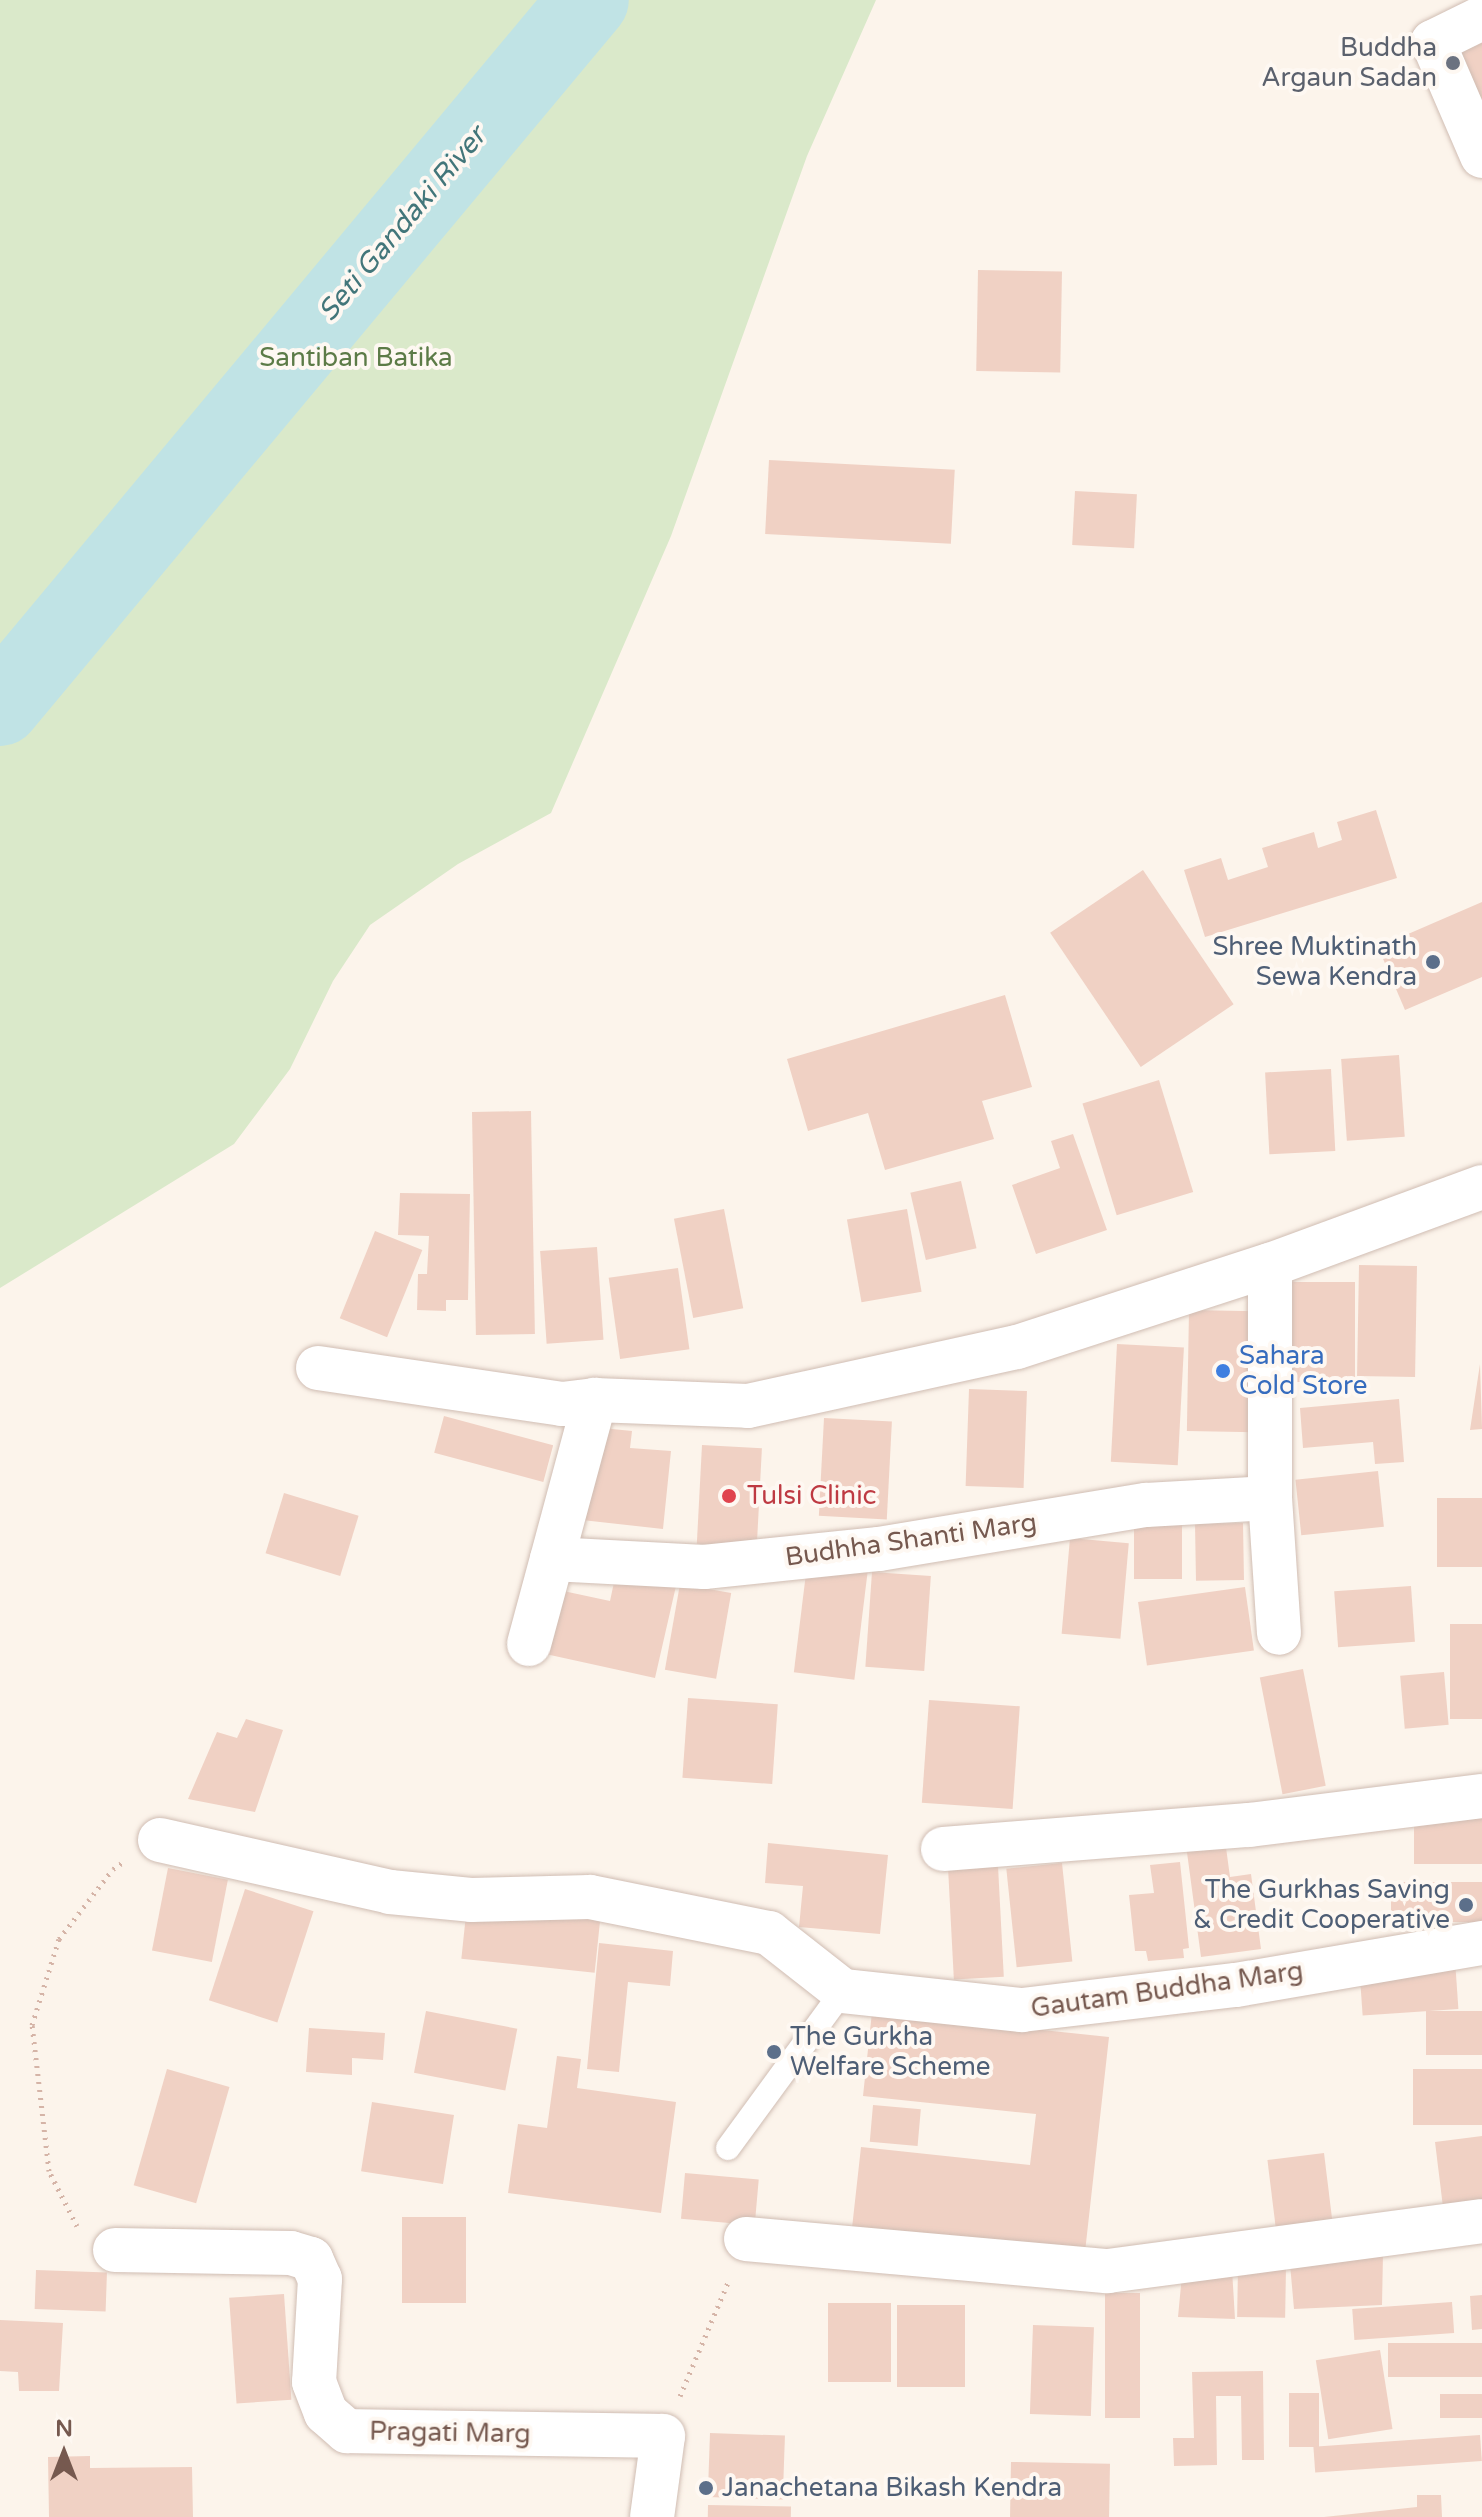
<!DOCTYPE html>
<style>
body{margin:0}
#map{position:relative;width:1482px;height:2517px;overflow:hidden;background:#fcf4eb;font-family:"Varela Round",sans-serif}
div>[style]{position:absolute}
.green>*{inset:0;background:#dae9ca}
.river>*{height:80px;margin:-40px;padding:0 40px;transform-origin:40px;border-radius:40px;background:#c0e3e5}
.building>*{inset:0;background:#f0d1c4;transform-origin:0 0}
.path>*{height:5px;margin-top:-2.5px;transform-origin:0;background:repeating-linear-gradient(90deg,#d5b4a7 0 2px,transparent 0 8px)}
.roads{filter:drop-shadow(0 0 2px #d0bdb3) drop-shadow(0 0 2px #d0bdb3)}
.lane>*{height:24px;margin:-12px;padding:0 12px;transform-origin:12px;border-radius:12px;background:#fff}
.street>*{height:44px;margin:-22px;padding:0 22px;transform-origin:22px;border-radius:22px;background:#fff}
.dots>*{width:22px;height:22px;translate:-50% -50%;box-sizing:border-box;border:4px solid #fef8f2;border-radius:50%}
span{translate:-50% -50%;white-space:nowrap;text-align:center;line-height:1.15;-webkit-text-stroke:8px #fef8f2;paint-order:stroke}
.worship-label{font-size:26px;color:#5b616d}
.right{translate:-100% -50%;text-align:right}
.park-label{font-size:26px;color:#5c7b47}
.service-label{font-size:26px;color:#4e5e75}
.left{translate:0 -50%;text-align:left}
.shop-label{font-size:26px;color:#366cbe}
.health-label{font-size:26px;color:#be3a42}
.street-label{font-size:26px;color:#76594f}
.water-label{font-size:28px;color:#42767a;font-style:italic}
.north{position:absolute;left:24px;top:2413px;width:80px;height:80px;-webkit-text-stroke:6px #fef8f2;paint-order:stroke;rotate:0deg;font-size:22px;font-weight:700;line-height:32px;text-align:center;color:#76594f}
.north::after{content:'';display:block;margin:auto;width:28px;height:36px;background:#76594f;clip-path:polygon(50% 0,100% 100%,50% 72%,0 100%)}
</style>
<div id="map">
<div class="green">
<div style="clip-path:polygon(0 0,876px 0,807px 156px,671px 536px,551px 813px,458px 864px,370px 925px,333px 981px,290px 1069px,234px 1144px,0 1288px)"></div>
</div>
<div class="river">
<div style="left:0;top:706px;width:919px;rotate:-50.16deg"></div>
</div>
<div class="building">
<div style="clip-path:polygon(1482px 32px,1482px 123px,1450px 45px)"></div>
<div style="left:978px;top:270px;width:84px;height:101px;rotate:1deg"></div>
<div style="left:769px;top:460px;width:186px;height:74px;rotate:3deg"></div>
<div style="left:1075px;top:491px;width:62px;height:54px;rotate:3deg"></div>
<div style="clip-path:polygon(1376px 810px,1397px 878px,1205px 937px,1184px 870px,1221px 858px,1228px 880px,1268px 867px,1262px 848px,1314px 832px,1318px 848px,1342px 840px,1337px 822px)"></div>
<div style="left:1143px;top:870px;width:162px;height:112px;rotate:56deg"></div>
<div style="clip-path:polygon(1482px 902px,1482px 977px,1405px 1010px,1378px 947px)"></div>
<div style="clip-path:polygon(1005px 995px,1032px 1087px,982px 1101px,994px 1139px,885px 1170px,868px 1113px,808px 1131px,787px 1059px)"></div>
<div style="left:1399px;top:1055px;width:82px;height:58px;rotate:86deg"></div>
<div style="left:1331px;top:1069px;width:82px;height:66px;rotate:87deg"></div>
<div style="left:1159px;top:1080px;width:117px;height:80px;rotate:73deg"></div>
<div style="left:531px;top:1111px;width:223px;height:59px;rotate:89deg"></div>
<div style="clip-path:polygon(1073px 1134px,1107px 1230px,1036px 1254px,1012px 1185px,1060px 1168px,1051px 1141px)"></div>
<div style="left:961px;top:1181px;width:69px;height:52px;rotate:77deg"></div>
<div style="clip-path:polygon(400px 1193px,470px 1194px,468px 1300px,446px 1300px,446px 1311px,417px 1310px,418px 1274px,427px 1274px,429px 1236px,398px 1235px)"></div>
<div style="left:724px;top:1209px;width:101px;height:51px;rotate:79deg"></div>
<div style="left:907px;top:1209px;width:84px;height:61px;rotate:80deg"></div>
<div style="left:375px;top:1231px;width:51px;height:94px;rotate:22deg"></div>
<div style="left:597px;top:1247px;width:93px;height:57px;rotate:86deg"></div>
<div style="left:1359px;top:1265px;width:58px;height:111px;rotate:1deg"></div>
<div style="left:678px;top:1268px;width:82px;height:70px;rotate:82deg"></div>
<div style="left:1290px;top:1282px;width:65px;height:100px"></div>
<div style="left:1189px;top:1310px;width:68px;height:121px;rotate:1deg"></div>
<div style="left:1117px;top:1344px;width:67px;height:118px;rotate:3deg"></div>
<div style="clip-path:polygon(1480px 1364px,1482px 1429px,1470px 1430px)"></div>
<div style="left:969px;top:1389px;width:58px;height:97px;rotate:2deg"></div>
<div style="clip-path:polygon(1399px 1399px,1404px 1462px,1375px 1464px,1373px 1442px,1303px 1448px,1300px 1408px)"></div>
<div style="left:444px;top:1416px;width:113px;height:38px;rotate:15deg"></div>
<div style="left:824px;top:1418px;width:68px;height:98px;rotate:3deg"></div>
<div style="clip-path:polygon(592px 1427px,632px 1431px,630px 1448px,671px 1451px,663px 1529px,582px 1520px)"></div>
<div style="left:702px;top:1445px;width:60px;height:99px;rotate:3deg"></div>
<div style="left:1378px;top:1471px;width:56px;height:83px;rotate:84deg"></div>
<div style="left:284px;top:1493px;width:78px;height:63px;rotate:17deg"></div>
<div style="left:1482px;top:1498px;width:69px;height:45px;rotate:90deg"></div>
<div style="left:1134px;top:1519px;width:48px;height:60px"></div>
<div style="left:1243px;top:1523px;width:57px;height:48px;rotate:89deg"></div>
<div style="left:1070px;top:1538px;width:59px;height:96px;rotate:5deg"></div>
<div style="left:807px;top:1565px;width:61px;height:108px;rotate:7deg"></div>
<div style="left:872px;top:1572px;width:59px;height:95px;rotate:4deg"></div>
<div style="clip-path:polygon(616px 1573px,676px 1586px,655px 1678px,541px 1653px,554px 1589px,610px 1601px)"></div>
<div style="left:680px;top:1584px;width:52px;height:87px;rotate:10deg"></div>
<div style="left:1411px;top:1586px;width:56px;height:77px;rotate:86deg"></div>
<div style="left:1245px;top:1587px;width:64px;height:108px;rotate:82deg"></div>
<div style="left:1482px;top:1624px;width:95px;height:32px;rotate:90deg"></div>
<div style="left:1303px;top:1669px;width:119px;height:44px;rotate:79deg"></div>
<div style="left:1444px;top:1672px;width:53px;height:44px;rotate:85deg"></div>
<div style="left:688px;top:1698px;width:90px;height:80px;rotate:4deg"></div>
<div style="left:929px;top:1700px;width:91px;height:103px;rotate:4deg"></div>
<div style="clip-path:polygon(246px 1719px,283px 1730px,255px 1812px,188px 1799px,217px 1732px,237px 1738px)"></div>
<div style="left:1482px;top:1808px;width:56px;height:68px;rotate:90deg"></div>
<div style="clip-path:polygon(1225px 1840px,1230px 1877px,1251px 1874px,1261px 1949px,1201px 1957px,1186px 1845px)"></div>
<div style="clip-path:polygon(768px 1843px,888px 1855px,880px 1934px,799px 1927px,803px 1886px,765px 1883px)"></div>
<div style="clip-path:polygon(1180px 1862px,1189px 1948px,1183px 1949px,1184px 1958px,1148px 1961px,1146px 1951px,1135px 1951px,1129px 1895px,1154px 1893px,1150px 1865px)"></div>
<div style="left:1062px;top:1863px;width:99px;height:56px;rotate:84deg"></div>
<div style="left:998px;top:1866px;width:111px;height:50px;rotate:87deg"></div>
<div style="left:168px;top:1868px;width:61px;height:84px;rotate:11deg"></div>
<div style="left:1482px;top:1882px;width:40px;height:91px;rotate:90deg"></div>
<div style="left:245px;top:1889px;width:72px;height:117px;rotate:18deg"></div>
<div style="left:467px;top:1905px;width:134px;height:54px;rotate:6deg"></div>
<div style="clip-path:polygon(599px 1943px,673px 1951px,670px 1986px,628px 1982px,619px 2072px,587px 2069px)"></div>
<div style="left:1455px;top:1960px;width:49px;height:96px;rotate:86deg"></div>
<div style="left:426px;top:2011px;width:93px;height:63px;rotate:11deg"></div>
<div style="left:1482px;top:2011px;width:44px;height:56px;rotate:90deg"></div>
<div style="clip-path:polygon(872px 2012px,1109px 2037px,1085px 2252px,852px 2228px,861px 2147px,1030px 2165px,1036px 2114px,863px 2096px)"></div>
<div style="clip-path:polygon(309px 2028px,385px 2033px,383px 2060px,352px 2058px,352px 2075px,306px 2072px)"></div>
<div style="clip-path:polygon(557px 2056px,581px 2059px,577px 2088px,676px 2102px,661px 2213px,508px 2193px,518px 2124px,547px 2128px)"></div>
<div style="left:167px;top:2069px;width:65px;height:121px;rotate:16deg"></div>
<div style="left:1482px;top:2069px;width:56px;height:69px;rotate:90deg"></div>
<div style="left:372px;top:2102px;width:83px;height:70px;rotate:9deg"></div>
<div style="left:873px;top:2105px;width:48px;height:37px;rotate:5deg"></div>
<div style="clip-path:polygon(1482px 2136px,1482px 2202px,1443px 2207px,1435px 2142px)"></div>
<div style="left:1324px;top:2153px;width:68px;height:57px;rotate:83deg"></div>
<div style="left:685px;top:2173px;width:74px;height:46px;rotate:5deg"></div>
<div style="left:402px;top:2217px;width:64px;height:86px"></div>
<div style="clip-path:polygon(1383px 2254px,1382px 2305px,1294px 2309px,1290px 2264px)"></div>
<div style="left:1238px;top:2267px;width:48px;height:50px;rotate:1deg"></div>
<div style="clip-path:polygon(1232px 2269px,1235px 2319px,1178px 2317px,1182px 2275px)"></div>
<div style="left:36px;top:2270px;width:71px;height:39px;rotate:2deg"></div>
<div style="left:1105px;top:2293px;width:35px;height:125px"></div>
<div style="left:284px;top:2294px;width:106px;height:55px;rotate:86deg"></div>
<div style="clip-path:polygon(1482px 2295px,1482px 2329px,1472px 2330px,1470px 2296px)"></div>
<div style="left:1452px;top:2302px;width:31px;height:100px;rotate:86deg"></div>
<div style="left:828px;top:2303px;width:63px;height:79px"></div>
<div style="left:897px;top:2305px;width:68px;height:82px"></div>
<div style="clip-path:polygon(0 2320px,63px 2323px,59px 2391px,19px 2391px,18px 2372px,0 2371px)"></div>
<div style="left:1033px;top:2325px;width:61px;height:89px;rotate:2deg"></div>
<div style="left:1482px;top:2343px;width:34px;height:94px;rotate:90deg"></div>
<div style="left:1380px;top:2350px;width:80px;height:65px;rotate:81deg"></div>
<div style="clip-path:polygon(1263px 2371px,1264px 2460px,1242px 2460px,1241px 2396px,1216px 2396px,1217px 2465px,1174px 2466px,1173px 2438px,1194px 2438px,1192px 2372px)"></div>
<div style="left:1289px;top:2393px;width:30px;height:54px"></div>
<div style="left:1482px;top:2394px;width:24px;height:42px;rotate:90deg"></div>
<div style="left:710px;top:2433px;width:75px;height:64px;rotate:2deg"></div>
<div style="left:1480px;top:2435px;width:26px;height:167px;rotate:86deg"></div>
<div style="clip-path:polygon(90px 2456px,90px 2468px,192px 2467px,193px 2517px,49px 2517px,48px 2457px)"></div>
<div style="left:1011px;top:2462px;width:99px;height:55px;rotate:1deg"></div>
<div style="clip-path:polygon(1417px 2495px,1441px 2495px,1442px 2517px,1324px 2517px,1417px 2507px)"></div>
<div style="left:708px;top:2505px;width:83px;height:12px;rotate:1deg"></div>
</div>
<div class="path">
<div style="left:77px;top:2226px;width:62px;rotate:-117deg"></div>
<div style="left:49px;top:2171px;width:147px;rotate:-96.6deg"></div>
<div style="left:32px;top:2025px;width:90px;rotate:-72.6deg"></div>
<div style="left:59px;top:1939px;width:88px;rotate:-52.4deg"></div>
<div style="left:113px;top:1869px;width:14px;rotate:-34deg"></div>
<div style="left:680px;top:2396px;width:126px;rotate:-67.1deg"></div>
</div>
<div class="roads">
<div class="lane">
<div style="left:728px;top:2148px;width:195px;rotate:-53.8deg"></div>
</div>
<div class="street">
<div style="left:1482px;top:18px;width:55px;rotate:153.9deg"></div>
<div style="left:1433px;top:42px;width:124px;rotate:66.7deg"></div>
<div style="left:1270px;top:1265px;width:233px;rotate:90deg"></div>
<div style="left:1270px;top:1498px;width:135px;rotate:86.2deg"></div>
<div style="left:318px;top:1368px;width:247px;rotate:8.4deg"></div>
<div style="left:562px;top:1404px;width:33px;rotate:-7deg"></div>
<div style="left:595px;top:1400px;width:153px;rotate:2.2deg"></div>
<div style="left:748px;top:1406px;width:275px;rotate:-12.4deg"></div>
<div style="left:1017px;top:1347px;width:266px;rotate:-18deg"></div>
<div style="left:1270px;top:1265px;width:226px;rotate:-20.2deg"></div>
<div style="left:552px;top:1559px;width:152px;rotate:3deg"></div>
<div style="left:704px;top:1567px;width:176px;rotate:-5.9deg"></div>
<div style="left:879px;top:1549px;width:271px;rotate:-9.4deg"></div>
<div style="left:1146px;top:1505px;width:124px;rotate:-3.2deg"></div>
<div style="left:529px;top:1644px;width:253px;rotate:-74.9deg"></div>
<div style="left:160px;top:1840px;width:236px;rotate:12.7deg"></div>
<div style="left:390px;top:1892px;width:81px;rotate:5.6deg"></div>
<div style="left:471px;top:1900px;width:119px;rotate:-1.4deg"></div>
<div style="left:590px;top:1897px;width:183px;rotate:11.4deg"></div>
<div style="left:769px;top:1933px;width:94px;rotate:38.1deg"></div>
<div style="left:843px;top:1991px;width:180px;rotate:6.1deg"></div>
<div style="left:1022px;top:2010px;width:215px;rotate:-6.7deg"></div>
<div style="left:1236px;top:1985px;width:250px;rotate:-9.7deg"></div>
<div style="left:943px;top:1849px;width:307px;rotate:-4.5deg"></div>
<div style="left:1249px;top:1825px;width:235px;rotate:-7.1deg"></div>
<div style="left:746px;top:2239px;width:363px;rotate:5.1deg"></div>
<div style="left:1108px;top:2271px;width:377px;rotate:-7.6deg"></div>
<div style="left:115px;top:2250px;width:176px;rotate:1deg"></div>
<div style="left:291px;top:2253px;width:21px;rotate:17deg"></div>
<div style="left:311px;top:2259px;width:22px;rotate:66deg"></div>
<div style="left:320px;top:2279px;width:103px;rotate:93.3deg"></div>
<div style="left:314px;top:2382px;width:33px;rotate:69deg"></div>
<div style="left:326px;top:2413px;width:28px;rotate:41deg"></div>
<div style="left:347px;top:2431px;width:316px;rotate:0.9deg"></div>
<div style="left:663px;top:2436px;width:82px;rotate:97.7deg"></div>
</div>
</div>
<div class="dots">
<div style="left:1453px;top:63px;background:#6b7280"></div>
<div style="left:1433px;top:962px;background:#5c6f8a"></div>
<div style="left:1223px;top:1371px;background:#3f7fe0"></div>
<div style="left:729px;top:1496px;background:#e0444e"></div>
<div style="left:1466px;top:1905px;background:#5c6f8a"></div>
<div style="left:774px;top:2052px;background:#5c6f8a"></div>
<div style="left:706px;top:2488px;background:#5c6f8a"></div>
</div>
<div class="worship-label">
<span class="right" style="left:1437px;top:63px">Buddha<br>Argaun Sadan</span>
</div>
<div class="park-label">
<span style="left:356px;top:358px">Santiban Batika</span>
</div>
<div class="service-label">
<span class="right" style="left:1417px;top:962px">Shree Muktinath<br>Sewa Kendra</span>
<span class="right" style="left:1450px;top:1905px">The Gurkhas Saving<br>&amp; Credit Cooperative</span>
<span class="left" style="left:790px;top:2052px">The Gurkha<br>Welfare Scheme</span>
<span class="left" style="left:722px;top:2488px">Janachetana Bikash Kendra</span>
</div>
<div class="shop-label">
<span class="left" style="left:1239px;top:1371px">Sahara<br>Cold Store</span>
</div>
<div class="health-label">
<span class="left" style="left:747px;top:1496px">Tulsi Clinic</span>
</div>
<div class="street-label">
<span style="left:911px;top:1540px;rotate:-8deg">Budhha Shanti Marg</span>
<span style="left:1167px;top:1990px;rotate:-8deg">Gautam Buddha Marg</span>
<span style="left:450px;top:2433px;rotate:1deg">Pragati Marg</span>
</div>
<div class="water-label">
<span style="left:402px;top:224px;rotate:-50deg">Seti Gandaki River</span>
</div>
<div class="north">N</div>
</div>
